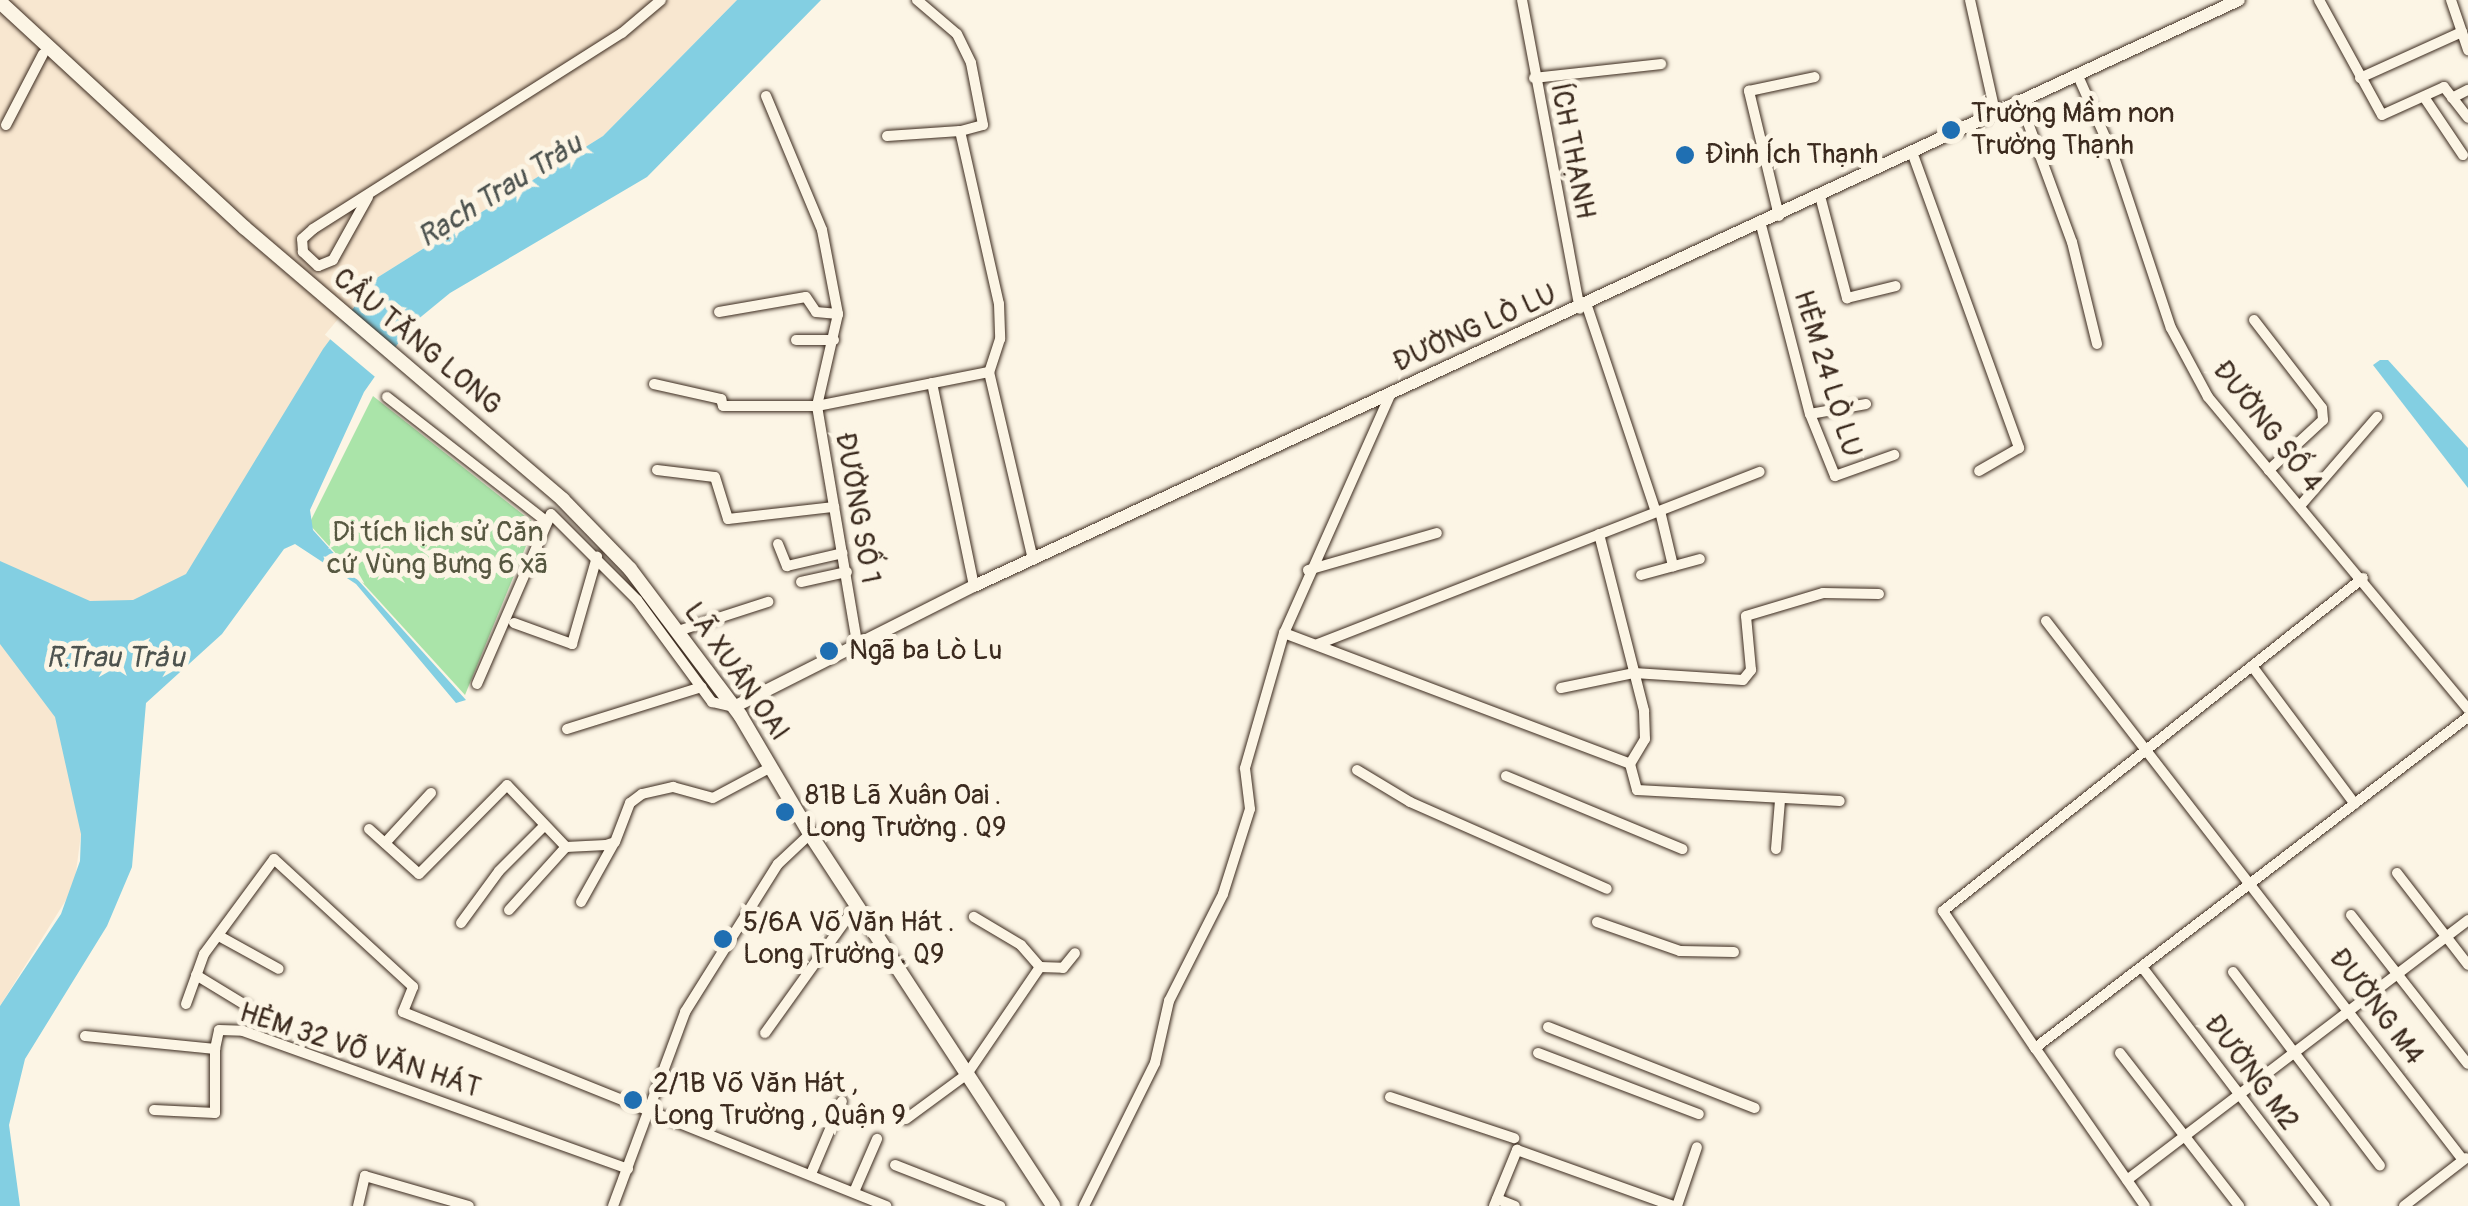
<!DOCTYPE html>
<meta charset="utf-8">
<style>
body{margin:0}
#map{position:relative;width:2468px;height:1206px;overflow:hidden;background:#fcf5e5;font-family:Pangolin,sans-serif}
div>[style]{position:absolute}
.built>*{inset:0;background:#f8e7d0}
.green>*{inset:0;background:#aae4a9}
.water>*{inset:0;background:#83cfe2}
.pier>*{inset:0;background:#fcf5e5;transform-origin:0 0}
.roads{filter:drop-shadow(0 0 2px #3b2a1e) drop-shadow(0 0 2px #3b2a1e)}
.minor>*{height:10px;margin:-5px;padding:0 5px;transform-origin:5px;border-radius:5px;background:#fcf5e5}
.tertiary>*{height:12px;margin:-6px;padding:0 6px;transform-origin:6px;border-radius:6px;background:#fcf5e5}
.secondary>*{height:14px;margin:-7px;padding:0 7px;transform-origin:7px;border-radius:7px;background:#fcf5e5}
.dots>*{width:28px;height:28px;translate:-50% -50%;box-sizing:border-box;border:5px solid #fcf5e5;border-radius:50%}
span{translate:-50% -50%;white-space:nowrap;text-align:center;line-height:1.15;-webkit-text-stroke:10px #fcf5e5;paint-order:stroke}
.poi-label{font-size:28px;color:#3b2a1e}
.left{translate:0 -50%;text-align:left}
.street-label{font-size:28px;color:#3b2a1e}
.park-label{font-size:28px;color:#575841}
.water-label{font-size:30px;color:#4d534f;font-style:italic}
</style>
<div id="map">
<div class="built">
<div style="clip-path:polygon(0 0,737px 0,603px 136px,375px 279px,356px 303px,202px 556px,81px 834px,74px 887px,0 1006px)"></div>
</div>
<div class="green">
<div style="clip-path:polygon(373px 396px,535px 524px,465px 695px,309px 524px)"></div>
</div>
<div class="water">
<div style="clip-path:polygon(737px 0,821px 0,647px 177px,450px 293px,411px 325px,364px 392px,310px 510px,313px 530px,466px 700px,456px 703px,356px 584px,295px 544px,284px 549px,222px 634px,146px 703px,132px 867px,107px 926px,25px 1059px,9px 1125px,20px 1206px,0 1206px,0 1006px,61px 914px,80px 861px,81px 834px,55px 717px,0 644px,0 561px,90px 601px,133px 600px,186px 574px,323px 349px,375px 279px,603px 136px)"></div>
<div style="clip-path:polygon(2380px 360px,2388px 360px,2468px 448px,2468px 488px,2373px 365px)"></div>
</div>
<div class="pier">
<div style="left:339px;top:318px;width:68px;height:22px;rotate:40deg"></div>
</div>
<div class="roads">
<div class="minor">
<div style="left:917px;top:0;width:52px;rotate:40.4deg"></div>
<div style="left:957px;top:34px;width:32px;rotate:64deg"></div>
<div style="left:971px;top:63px;width:63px;rotate:79deg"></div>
<div style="left:983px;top:125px;width:24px;rotate:165deg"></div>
<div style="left:960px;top:131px;width:177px;rotate:77.3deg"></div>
<div style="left:999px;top:304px;width:35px;rotate:88deg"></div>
<div style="left:1000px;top:339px;width:35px;rotate:108deg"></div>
<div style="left:989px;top:372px;width:193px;rotate:76.8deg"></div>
<div style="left:1522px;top:0;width:314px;rotate:79.4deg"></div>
<div style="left:1970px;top:0;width:115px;rotate:77.4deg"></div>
<div style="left:2319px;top:0;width:131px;rotate:61.3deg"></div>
<div style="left:2382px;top:115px;width:68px;rotate:-24.3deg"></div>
<div style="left:2444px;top:87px;width:39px;rotate:52deg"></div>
<div style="left:2451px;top:0;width:53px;rotate:71.2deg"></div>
<div style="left:2078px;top:76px;width:89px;rotate:66deg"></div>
<div style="left:2114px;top:157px;width:180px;rotate:71.6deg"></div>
<div style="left:2171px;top:328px;width:78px;rotate:61.8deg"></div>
<div style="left:2208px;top:397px;width:406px;rotate:50.2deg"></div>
<div style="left:1534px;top:78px;width:128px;rotate:-6.3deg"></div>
<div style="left:2360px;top:78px;width:112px;rotate:-24.3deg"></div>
<div style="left:766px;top:96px;width:145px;rotate:67.3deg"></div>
<div style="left:822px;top:230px;width:86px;rotate:79.2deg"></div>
<div style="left:838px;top:314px;width:94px;rotate:102.9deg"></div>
<div style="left:817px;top:406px;width:239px;rotate:80.4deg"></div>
<div style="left:2424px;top:97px;width:70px;rotate:56.1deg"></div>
<div style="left:2452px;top:98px;width:18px;rotate:-27deg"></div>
<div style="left:2020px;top:101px;width:150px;rotate:69.8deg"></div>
<div style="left:2072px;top:242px;width:105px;rotate:76.2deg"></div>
<div style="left:6px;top:125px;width:80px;rotate:-62.5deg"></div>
<div style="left:887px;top:136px;width:73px;rotate:-3.9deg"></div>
<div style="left:1912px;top:152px;width:315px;rotate:70.1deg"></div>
<div style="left:2019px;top:448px;width:46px;rotate:150.1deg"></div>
<div style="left:1820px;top:196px;width:106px;rotate:75.2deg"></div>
<div style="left:1847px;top:298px;width:50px;rotate:-13.8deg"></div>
<div style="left:368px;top:197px;width:72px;rotate:119.1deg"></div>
<div style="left:333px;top:260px;width:16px;rotate:158deg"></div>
<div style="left:318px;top:266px;width:21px;rotate:-137deg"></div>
<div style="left:303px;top:252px;width:13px;rotate:-94deg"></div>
<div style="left:302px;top:239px;width:15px;rotate:-42deg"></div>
<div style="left:313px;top:229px;width:366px;rotate:-32.4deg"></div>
<div style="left:622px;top:33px;width:51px;rotate:-40.2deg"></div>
<div style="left:1779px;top:216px;width:129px;rotate:-103.5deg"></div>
<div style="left:1749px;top:91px;width:67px;rotate:-12deg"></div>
<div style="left:1761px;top:225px;width:195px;rotate:75.5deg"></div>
<div style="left:1810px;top:414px;width:67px;rotate:68deg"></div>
<div style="left:1835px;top:476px;width:63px;rotate:-19.6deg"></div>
<div style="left:1587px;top:306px;width:217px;rotate:71.5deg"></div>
<div style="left:719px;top:312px;width:88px;rotate:-9.8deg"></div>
<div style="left:806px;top:297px;width:18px;rotate:56deg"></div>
<div style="left:816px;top:312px;width:22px;rotate:5deg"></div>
<div style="left:2254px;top:320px;width:111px;rotate:52.3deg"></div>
<div style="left:2322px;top:408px;width:12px;rotate:85deg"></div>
<div style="left:2323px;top:420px;width:74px;rotate:137.2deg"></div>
<div style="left:796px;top:340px;width:38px"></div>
<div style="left:932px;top:383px;width:207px;rotate:78.3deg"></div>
<div style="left:654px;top:384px;width:69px;rotate:12.6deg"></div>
<div style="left:721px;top:399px;width:7px;rotate:74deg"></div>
<div style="left:723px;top:406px;width:94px"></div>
<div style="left:817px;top:406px;width:175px;rotate:-11.2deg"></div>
<div style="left:1391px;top:393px;width:263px;rotate:114deg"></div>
<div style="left:1284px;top:633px;width:370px;rotate:20.7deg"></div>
<div style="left:1630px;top:764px;width:27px;rotate:75deg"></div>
<div style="left:1637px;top:790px;width:203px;rotate:3.1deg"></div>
<div style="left:387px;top:397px;width:203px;rotate:38deg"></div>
<div style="left:1810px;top:414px;width:57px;rotate:-10.1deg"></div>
<div style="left:657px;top:470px;width:58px;rotate:6.9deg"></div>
<div style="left:715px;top:477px;width:44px;rotate:72.8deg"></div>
<div style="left:728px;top:519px;width:107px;rotate:-6.5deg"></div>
<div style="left:2300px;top:506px;width:118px;rotate:-49.1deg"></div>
<div style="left:1660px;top:511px;width:57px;rotate:76.7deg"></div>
<div style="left:1599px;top:534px;width:183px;rotate:75.7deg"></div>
<div style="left:1644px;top:711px;width:28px;rotate:88deg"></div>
<div style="left:1645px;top:739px;width:29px;rotate:121deg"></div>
<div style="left:778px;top:544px;width:24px;rotate:68deg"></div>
<div style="left:787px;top:566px;width:57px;rotate:-13.1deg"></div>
<div style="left:1308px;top:570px;width:134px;rotate:-16deg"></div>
<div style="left:1641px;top:575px;width:61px;rotate:-15.2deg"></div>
<div style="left:801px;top:582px;width:47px;rotate:-12.3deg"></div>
<div style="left:2046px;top:621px;width:681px;rotate:52.27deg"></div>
<div style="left:514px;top:623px;width:62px;rotate:19.9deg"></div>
<div style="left:572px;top:644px;width:91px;rotate:-74deg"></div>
<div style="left:678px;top:631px;width:95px;rotate:-17.9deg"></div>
<div style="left:1318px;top:644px;width:474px;rotate:-21.3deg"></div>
<div style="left:2252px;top:666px;width:172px;rotate:53.3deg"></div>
<div style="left:477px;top:684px;width:185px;rotate:-66.5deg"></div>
<div style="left:551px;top:514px;width:122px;rotate:45deg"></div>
<div style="left:637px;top:600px;width:127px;rotate:53.7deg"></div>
<div style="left:712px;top:702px;width:23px;rotate:13deg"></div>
<div style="left:1561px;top:688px;width:75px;rotate:-11.6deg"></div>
<div style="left:1634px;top:673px;width:109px;rotate:3.7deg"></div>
<div style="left:1743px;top:680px;width:13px;rotate:-51deg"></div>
<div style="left:1751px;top:670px;width:54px;rotate:-95.3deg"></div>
<div style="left:1746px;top:616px;width:80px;rotate:-16.6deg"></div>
<div style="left:1823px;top:593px;width:56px;rotate:1deg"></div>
<div style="left:567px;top:729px;width:141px;rotate:-17.3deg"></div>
<div style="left:1357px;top:770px;width:62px;rotate:31.1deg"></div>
<div style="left:1410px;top:802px;width:215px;rotate:23.8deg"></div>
<div style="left:1506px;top:776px;width:191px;rotate:22.5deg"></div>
<div style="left:369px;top:829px;width:67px;rotate:42deg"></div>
<div style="left:419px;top:874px;width:125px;rotate:-45.3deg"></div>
<div style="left:507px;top:785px;width:86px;rotate:46.4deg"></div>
<div style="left:566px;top:847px;width:40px;rotate:-2.9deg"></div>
<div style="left:606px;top:845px;width:9px;rotate:-18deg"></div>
<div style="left:615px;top:842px;width:42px;rotate:-69deg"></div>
<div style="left:630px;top:803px;width:15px;rotate:-37deg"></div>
<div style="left:642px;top:794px;width:32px;rotate:-13deg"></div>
<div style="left:673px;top:787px;width:41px;rotate:15.4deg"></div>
<div style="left:713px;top:798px;width:66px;rotate:-28.1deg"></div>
<div style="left:385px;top:843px;width:68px;rotate:-47.4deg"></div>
<div style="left:1776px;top:849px;width:49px;rotate:-85.3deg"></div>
<div style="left:2397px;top:873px;width:116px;rotate:52.3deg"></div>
<div style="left:581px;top:902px;width:68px;rotate:-60.8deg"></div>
<div style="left:509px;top:910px;width:85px;rotate:-47.9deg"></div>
<div style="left:2351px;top:915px;width:189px;rotate:51.9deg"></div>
<div style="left:1597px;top:922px;width:88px;rotate:19.3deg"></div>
<div style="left:1680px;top:951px;width:54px;rotate:1.1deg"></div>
<div style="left:461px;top:923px;width:64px;rotate:-53.8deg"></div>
<div style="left:499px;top:871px;width:64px;rotate:-45deg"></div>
<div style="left:219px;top:936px;width:68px;rotate:28.8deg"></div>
<div style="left:1040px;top:967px;width:23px;rotate:2deg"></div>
<div style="left:1063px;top:968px;width:19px;rotate:-51deg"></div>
<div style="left:2142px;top:967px;width:301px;rotate:52.6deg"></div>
<div style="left:2233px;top:972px;width:243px;rotate:52.8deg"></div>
<div style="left:196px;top:975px;width:60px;rotate:31.3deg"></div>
<div style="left:186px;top:1004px;width:53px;rotate:-70.2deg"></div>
<div style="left:204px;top:954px;width:118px;rotate:-53.6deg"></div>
<div style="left:274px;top:859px;width:189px;rotate:42.6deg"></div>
<div style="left:413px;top:987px;width:27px;rotate:112deg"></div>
<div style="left:403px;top:1012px;width:521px;rotate:21.88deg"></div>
<div style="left:1548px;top:1027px;width:222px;rotate:21.4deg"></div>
<div style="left:765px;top:1033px;width:156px;rotate:-54.4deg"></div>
<div style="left:85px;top:1036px;width:131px;rotate:5.7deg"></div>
<div style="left:215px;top:1049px;width:19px;rotate:-78deg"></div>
<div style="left:219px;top:1030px;width:24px;rotate:2deg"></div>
<div style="left:243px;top:1031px;width:409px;rotate:19.7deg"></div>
<div style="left:2035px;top:1048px;width:165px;rotate:-123.9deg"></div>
<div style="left:1943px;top:911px;width:536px;rotate:-38.41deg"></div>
<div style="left:1538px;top:1053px;width:172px;rotate:20.8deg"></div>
<div style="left:2120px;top:1053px;width:194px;rotate:52.1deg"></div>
<div style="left:1390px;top:1097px;width:131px;rotate:18.3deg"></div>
<div style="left:154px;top:1110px;width:61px;rotate:2.8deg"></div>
<div style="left:215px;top:1113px;width:64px;rotate:-90deg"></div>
<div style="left:906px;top:1119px;width:76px;rotate:-36.4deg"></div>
<div style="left:967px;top:1074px;width:130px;rotate:-55.7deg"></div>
<div style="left:1040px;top:967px;width:29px;rotate:-131deg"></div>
<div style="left:1021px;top:945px;width:55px;rotate:-149.2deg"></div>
<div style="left:895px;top:1165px;width:113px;rotate:21.3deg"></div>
<div style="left:811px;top:1174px;width:79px;rotate:-67deg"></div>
<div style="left:2127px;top:1180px;width:429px;rotate:-37.3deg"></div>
<div style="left:854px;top:1192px;width:58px;rotate:-66.5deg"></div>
<div style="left:1497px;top:1199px;width:19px;rotate:21deg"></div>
<div style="left:358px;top:1206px;width:31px;rotate:-77deg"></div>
<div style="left:365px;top:1176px;width:108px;rotate:16.1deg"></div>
<div style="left:613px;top:1206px;width:207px;rotate:-69.6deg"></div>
<div style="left:685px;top:1012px;width:175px;rotate:-57.9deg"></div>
<div style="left:778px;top:864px;width:44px;rotate:-43.2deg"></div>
<div style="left:1084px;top:1206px;width:160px;rotate:-63.6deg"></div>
<div style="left:1155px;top:1063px;width:64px;rotate:-77.3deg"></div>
<div style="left:1169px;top:1001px;width:120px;rotate:-63.2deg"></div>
<div style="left:1223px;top:894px;width:89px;rotate:-72.4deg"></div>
<div style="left:1250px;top:809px;width:41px;rotate:-97deg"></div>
<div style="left:1245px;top:768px;width:141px;rotate:-73.9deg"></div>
<div style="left:1494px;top:1206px;width:61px;rotate:-67.7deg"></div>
<div style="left:1517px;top:1150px;width:166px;rotate:19.7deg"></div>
<div style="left:1677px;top:1206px;width:62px;rotate:-71.3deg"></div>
<div style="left:2145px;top:1206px;width:193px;rotate:-124.8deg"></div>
<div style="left:2035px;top:1048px;width:545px;rotate:-37.4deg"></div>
<div style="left:2404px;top:1206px;width:78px;rotate:-37.7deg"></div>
</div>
<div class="tertiary">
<div style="left:734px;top:707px;width:269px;rotate:-26.8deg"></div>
<div style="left:974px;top:586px;width:1394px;rotate:-24.86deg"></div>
</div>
<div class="secondary">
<div style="left:0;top:2px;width:333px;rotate:42.7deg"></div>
<div style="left:245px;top:228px;width:418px;rotate:40.5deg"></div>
<div style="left:563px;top:500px;width:96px;rotate:45.8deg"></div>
<div style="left:630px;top:569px;width:183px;rotate:53deg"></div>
<div style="left:740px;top:715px;width:138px;rotate:59.5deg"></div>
<div style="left:810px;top:834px;width:444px;rotate:56.8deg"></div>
</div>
</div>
<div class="dots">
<div style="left:1951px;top:130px;background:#1f6fb2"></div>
<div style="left:1685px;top:155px;background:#1f6fb2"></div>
<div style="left:829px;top:651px;background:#1f6fb2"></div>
<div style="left:785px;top:812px;background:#1f6fb2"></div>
<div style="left:723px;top:939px;background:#1f6fb2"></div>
<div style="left:633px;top:1100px;background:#1f6fb2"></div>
</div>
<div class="poi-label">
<span class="left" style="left:1971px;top:130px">Trường Mầm non<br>Trường Thạnh</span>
<span class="left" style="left:1705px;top:155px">Đình Ích Thạnh</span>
<span class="left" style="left:849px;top:651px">Ngã ba Lò Lu</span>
<span class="left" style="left:805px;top:812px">81B Lã Xuân Oai .<br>Long Trường . Q9</span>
<span class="left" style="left:743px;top:939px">5/6A Võ Văn Hát .<br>Long Trường . Q9</span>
<span class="left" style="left:653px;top:1100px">2/1B Võ Văn Hát ,<br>Long Trường , Quận 9</span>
</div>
<div class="street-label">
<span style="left:1572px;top:151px;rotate:79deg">ÍCH THẠNH</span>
<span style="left:1475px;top:329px;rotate:-24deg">ĐƯỜNG LÒ LU</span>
<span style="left:417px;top:342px;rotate:40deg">CẦU TĂNG LONG</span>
<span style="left:1827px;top:374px;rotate:73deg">HẺM 24 LÒ LU</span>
<span style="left:2267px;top:427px;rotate:52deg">ĐƯỜNG SỐ 4</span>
<span style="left:857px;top:508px;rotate:80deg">ĐƯỜNG SỐ 1</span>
<span style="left:736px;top:672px;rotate:55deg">LÃ XUÂN OAI</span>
<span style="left:2376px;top:1007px;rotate:53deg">ĐƯỜNG M4</span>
<span style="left:360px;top:1051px;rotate:18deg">HẺM 32 VÕ VĂN HÁT</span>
<span style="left:2251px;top:1073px;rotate:53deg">ĐƯỜNG M2</span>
</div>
<div class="park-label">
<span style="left:438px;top:549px">Di tích lịch sử Căn<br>cứ Vùng Bưng 6 xã</span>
</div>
<div class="water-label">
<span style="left:500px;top:191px;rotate:-32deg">Rạch Trau Trảu</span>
<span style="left:115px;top:658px">R.Trau Trảu</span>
</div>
</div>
